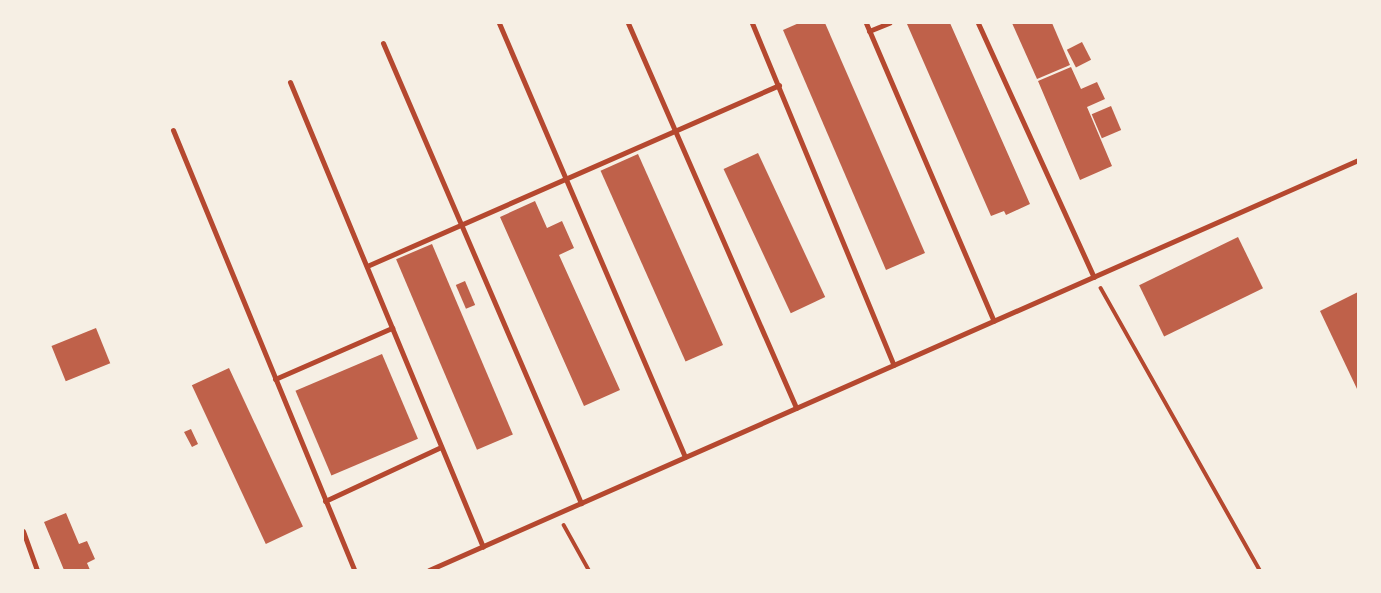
<!DOCTYPE html>
<style>
body{margin:0}
#map{position:relative;width:1381px;height:593px;overflow:hidden;background:#f6efe4;font-family:"Sofia Sans Condensed",sans-serif}
div>[style]{position:absolute}
.building>*{inset:0;background:#bf614a;transform-origin:0 0}
.path>*{height:3.5px;margin:-1.75px;padding:0 1.75px;transform-origin:1.75px;border-radius:1.75px;background:#b5482f}
.service>*{height:5px;margin:-2.5px;padding:0 2.5px;transform-origin:2.5px;border-radius:2.5px;background:#b5482f}
span{translate:-50% -50%;white-space:nowrap;text-align:center;line-height:1.15;-webkit-text-stroke:7px #f6efe4;paint-order:stroke}
.frame{position:absolute;inset:0;border:24px solid #f6efe4;pointer-events:none}
</style>
<div id="map">
<div class="building">
<div style="clip-path:polygon(799px 23px,825px 23px,925px 253px,886px 270px,783px 30px)"></div>
<div style="clip-path:polygon(950px 23px,1030px 204px,1006px 215px,1004px 211px,991px 216px,907px 24px)"></div>
<div style="clip-path:polygon(1012px 23px,1052px 23px,1070px 65px,1037px 79px)"></div>
<div style="left:1082px;top:42px;width:20px;height:17px;rotate:63deg"></div>
<div style="clip-path:polygon(1071px 67px,1081px 89px,1097px 82px,1105px 99px,1087px 107px,1112px 166px,1080px 180px,1038px 81px)"></div>
<div style="left:1111px;top:106px;width:26px;height:21px;rotate:67deg"></div>
<div style="left:758px;top:153px;width:159px;height:38px;rotate:65deg"></div>
<div style="left:638px;top:154px;width:209px;height:41px;rotate:66deg"></div>
<div style="clip-path:polygon(535px 201px,547px 228px,562px 221px,574px 248px,559px 255px,620px 390px,584px 406px,500px 217px)"></div>
<div style="left:1238px;top:237px;width:57px;height:110px;rotate:64deg"></div>
<div style="left:432px;top:244px;width:207px;height:39px;rotate:67deg"></div>
<div style="left:465px;top:281px;width:26px;height:10px;rotate:67deg"></div>
<div style="clip-path:polygon(1358px 292px,1358px 391px,1320px 311px)"></div>
<div style="left:96px;top:328px;width:38px;height:48px;rotate:68deg"></div>
<div style="left:382px;top:354px;width:92px;height:94px;rotate:67deg"></div>
<div style="left:229px;top:368px;width:175px;height:41px;rotate:65deg"></div>
<div style="clip-path:polygon(191px 429px,198px 444px,192px 447px,184px 432px)"></div>
<div style="clip-path:polygon(66px 513px,79px 544px,87px 541px,95px 559px,87px 563px,90px 570px,64px 570px,44px 522px)"></div>
</div>
<div class="path">
<div style="left:1101px;top:288px;width:324px;rotate:60.6deg"></div>
<div style="left:564px;top:525px;width:51px;rotate:60.9deg"></div>
</div>
<div class="service">
<div style="left:499px;top:23px;width:472px;rotate:66.8deg"></div>
<div style="left:628px;top:23px;width:420px;rotate:66.4deg"></div>
<div style="left:752px;top:23px;width:370px;rotate:67.5deg"></div>
<div style="left:866px;top:23px;width:324px;rotate:66.8deg"></div>
<div style="left:978px;top:23px;width:279px;rotate:65.5deg"></div>
<div style="left:869px;top:31px;width:22px;rotate:-22deg"></div>
<div style="left:383px;top:43px;width:501px;rotate:66.71deg"></div>
<div style="left:290px;top:82px;width:503px;rotate:67.46deg"></div>
<div style="left:173px;top:130px;width:476px;rotate:67.6deg"></div>
<div style="left:367px;top:266px;width:450px;rotate:-23.7deg"></div>
<div style="left:275px;top:379px;width:128px;rotate:-23.6deg"></div>
<div style="left:325px;top:501px;width:128px;rotate:-25deg"></div>
<div style="left:23px;top:531px;width:41px;rotate:70.3deg"></div>
<div style="left:429px;top:570px;width:1015px;rotate:-23.81deg"></div>
</div>
<div class="frame"></div>
</div>
